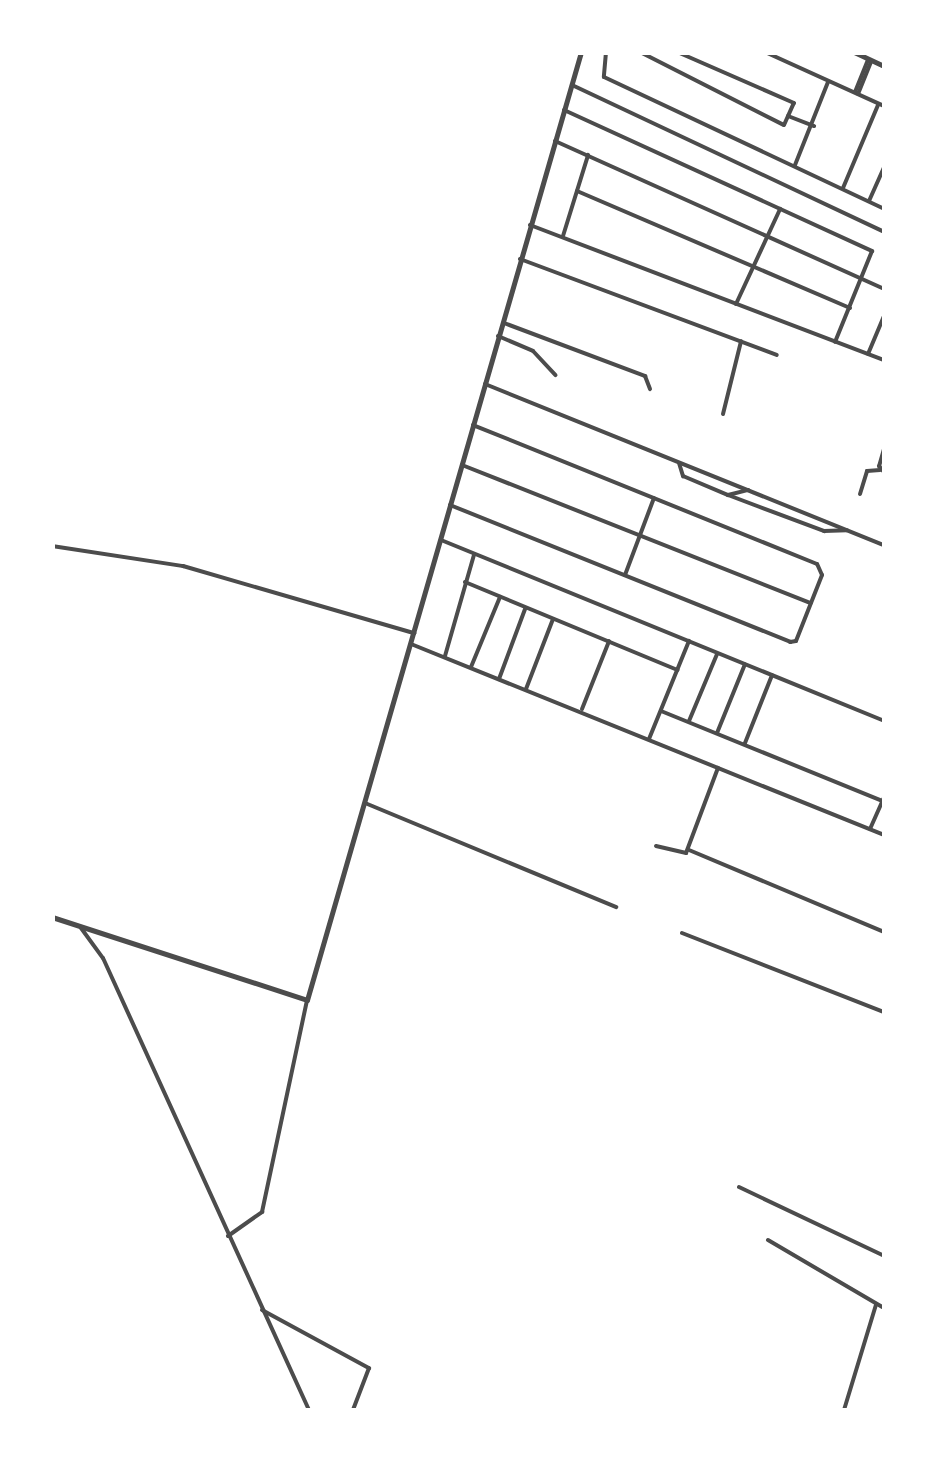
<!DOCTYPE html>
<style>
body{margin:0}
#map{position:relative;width:937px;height:1463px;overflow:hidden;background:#fff;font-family:"PT Sans",sans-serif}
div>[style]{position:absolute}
.minor>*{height:4px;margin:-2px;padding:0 2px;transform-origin:2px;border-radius:2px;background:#4c4c4c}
.tertiary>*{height:5px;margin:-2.5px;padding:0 2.5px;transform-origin:2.5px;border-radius:2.5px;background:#4c4c4c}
span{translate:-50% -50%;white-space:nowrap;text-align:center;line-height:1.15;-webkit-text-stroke:8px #fff;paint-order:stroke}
.frame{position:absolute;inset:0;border:55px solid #fff;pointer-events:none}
</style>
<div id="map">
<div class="minor">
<div style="left:606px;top:52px;width:25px;rotate:95deg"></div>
<div style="left:604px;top:77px;width:310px;rotate:25.2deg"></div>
<div style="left:640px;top:52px;width:161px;rotate:26.9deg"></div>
<div style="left:784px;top:125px;width:24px;rotate:-66deg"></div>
<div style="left:794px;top:103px;width:128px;rotate:-156.4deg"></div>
<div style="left:765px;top:52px;width:131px;rotate:24.4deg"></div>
<div style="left:572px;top:85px;width:345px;rotate:25.2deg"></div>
<div style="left:855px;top:92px;width:35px;rotate:-68deg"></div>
<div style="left:858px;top:94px;width:35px;rotate:-68deg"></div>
<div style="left:564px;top:110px;width:339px;rotate:24.6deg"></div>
<div style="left:872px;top:251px;width:98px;rotate:112.1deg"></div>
<div style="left:788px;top:116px;width:28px;rotate:21deg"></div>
<div style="left:555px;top:141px;width:361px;rotate:24.2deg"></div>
<div style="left:795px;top:165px;width:89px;rotate:-68.3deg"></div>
<div style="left:843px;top:188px;width:90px;rotate:-67.1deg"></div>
<div style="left:577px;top:191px;width:297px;rotate:23.2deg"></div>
<div style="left:869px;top:201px;width:37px;rotate:-66deg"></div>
<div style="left:530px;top:225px;width:379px;rotate:20.9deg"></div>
<div style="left:563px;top:236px;width:85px;rotate:-72.8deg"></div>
<div style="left:520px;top:259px;width:274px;rotate:20.5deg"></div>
<div style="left:736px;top:304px;width:105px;rotate:-65.1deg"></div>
<div style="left:504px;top:323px;width:151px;rotate:20.6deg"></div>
<div style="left:645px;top:376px;width:14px;rotate:69deg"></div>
<div style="left:498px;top:336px;width:38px;rotate:23deg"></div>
<div style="left:533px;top:351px;width:33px;rotate:47deg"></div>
<div style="left:868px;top:354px;width:41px;rotate:-67.2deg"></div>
<div style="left:485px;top:384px;width:430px;rotate:22deg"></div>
<div style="left:723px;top:414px;width:75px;rotate:-76.1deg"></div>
<div style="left:884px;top:449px;width:18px;rotate:106deg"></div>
<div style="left:879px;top:466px;width:8px;rotate:50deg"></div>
<div style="left:679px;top:463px;width:14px;rotate:73deg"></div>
<div style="left:683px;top:476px;width:49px;rotate:22.9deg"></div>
<div style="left:728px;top:495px;width:103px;rotate:20.6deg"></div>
<div style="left:824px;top:531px;width:23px;rotate:-2deg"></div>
<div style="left:462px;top:465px;width:375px;rotate:21.6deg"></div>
<div style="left:860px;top:494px;width:24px;rotate:-73deg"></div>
<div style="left:867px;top:471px;width:13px;rotate:-4deg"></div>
<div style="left:728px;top:495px;width:21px;rotate:-14deg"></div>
<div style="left:450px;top:505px;width:367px;rotate:21.9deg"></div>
<div style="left:790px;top:642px;width:6px;rotate:-9deg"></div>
<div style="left:796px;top:641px;width:71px;rotate:-68.5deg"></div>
<div style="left:822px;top:575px;width:12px;rotate:-114deg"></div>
<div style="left:817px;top:564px;width:371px;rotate:-158deg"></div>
<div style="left:441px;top:540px;width:479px;rotate:22.2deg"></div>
<div style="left:52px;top:546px;width:133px;rotate:8.7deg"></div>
<div style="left:183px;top:566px;width:241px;rotate:16.2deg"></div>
<div style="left:625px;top:575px;width:82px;rotate:-69.4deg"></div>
<div style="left:465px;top:582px;width:230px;rotate:22.5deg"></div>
<div style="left:411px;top:644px;width:510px;rotate:21.99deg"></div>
<div style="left:445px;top:656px;width:105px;rotate:-74deg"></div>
<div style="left:471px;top:667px;width:76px;rotate:-67.5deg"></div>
<div style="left:499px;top:679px;width:75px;rotate:-69.6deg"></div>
<div style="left:526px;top:689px;width:75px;rotate:-68.9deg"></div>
<div style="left:582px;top:709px;width:73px;rotate:-68.3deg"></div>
<div style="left:661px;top:711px;width:240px;rotate:22.1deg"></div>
<div style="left:689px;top:721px;width:73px;rotate:-67.3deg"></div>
<div style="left:717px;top:733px;width:74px;rotate:-67.9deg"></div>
<div style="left:649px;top:739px;width:106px;rotate:-67.8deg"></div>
<div style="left:745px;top:743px;width:73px;rotate:-68.3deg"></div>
<div style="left:365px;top:803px;width:272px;rotate:22.5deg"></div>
<div style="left:870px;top:829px;width:35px;rotate:-66deg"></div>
<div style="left:656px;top:846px;width:31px;rotate:13deg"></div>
<div style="left:686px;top:853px;width:91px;rotate:-69.4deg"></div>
<div style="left:689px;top:850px;width:212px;rotate:22.8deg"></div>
<div style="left:81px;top:928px;width:37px;rotate:54deg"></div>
<div style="left:103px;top:958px;width:497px;rotate:65.5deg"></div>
<div style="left:682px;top:933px;width:217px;rotate:21.4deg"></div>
<div style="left:739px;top:1187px;width:161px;rotate:25.4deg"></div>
<div style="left:228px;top:1236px;width:42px;rotate:-35.2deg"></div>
<div style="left:262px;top:1212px;width:217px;rotate:-78deg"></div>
<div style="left:768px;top:1240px;width:134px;rotate:30.4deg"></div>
<div style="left:262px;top:1310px;width:122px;rotate:28.5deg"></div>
<div style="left:369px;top:1368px;width:45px;rotate:110.9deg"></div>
<div style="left:844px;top:1410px;width:110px;rotate:-73.1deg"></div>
</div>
<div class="tertiary">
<div style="left:854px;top:52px;width:33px;rotate:25deg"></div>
<div style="left:52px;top:917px;width:268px;rotate:18deg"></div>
<div style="left:307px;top:1000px;width:987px;rotate:-73.88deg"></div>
</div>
<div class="frame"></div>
</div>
